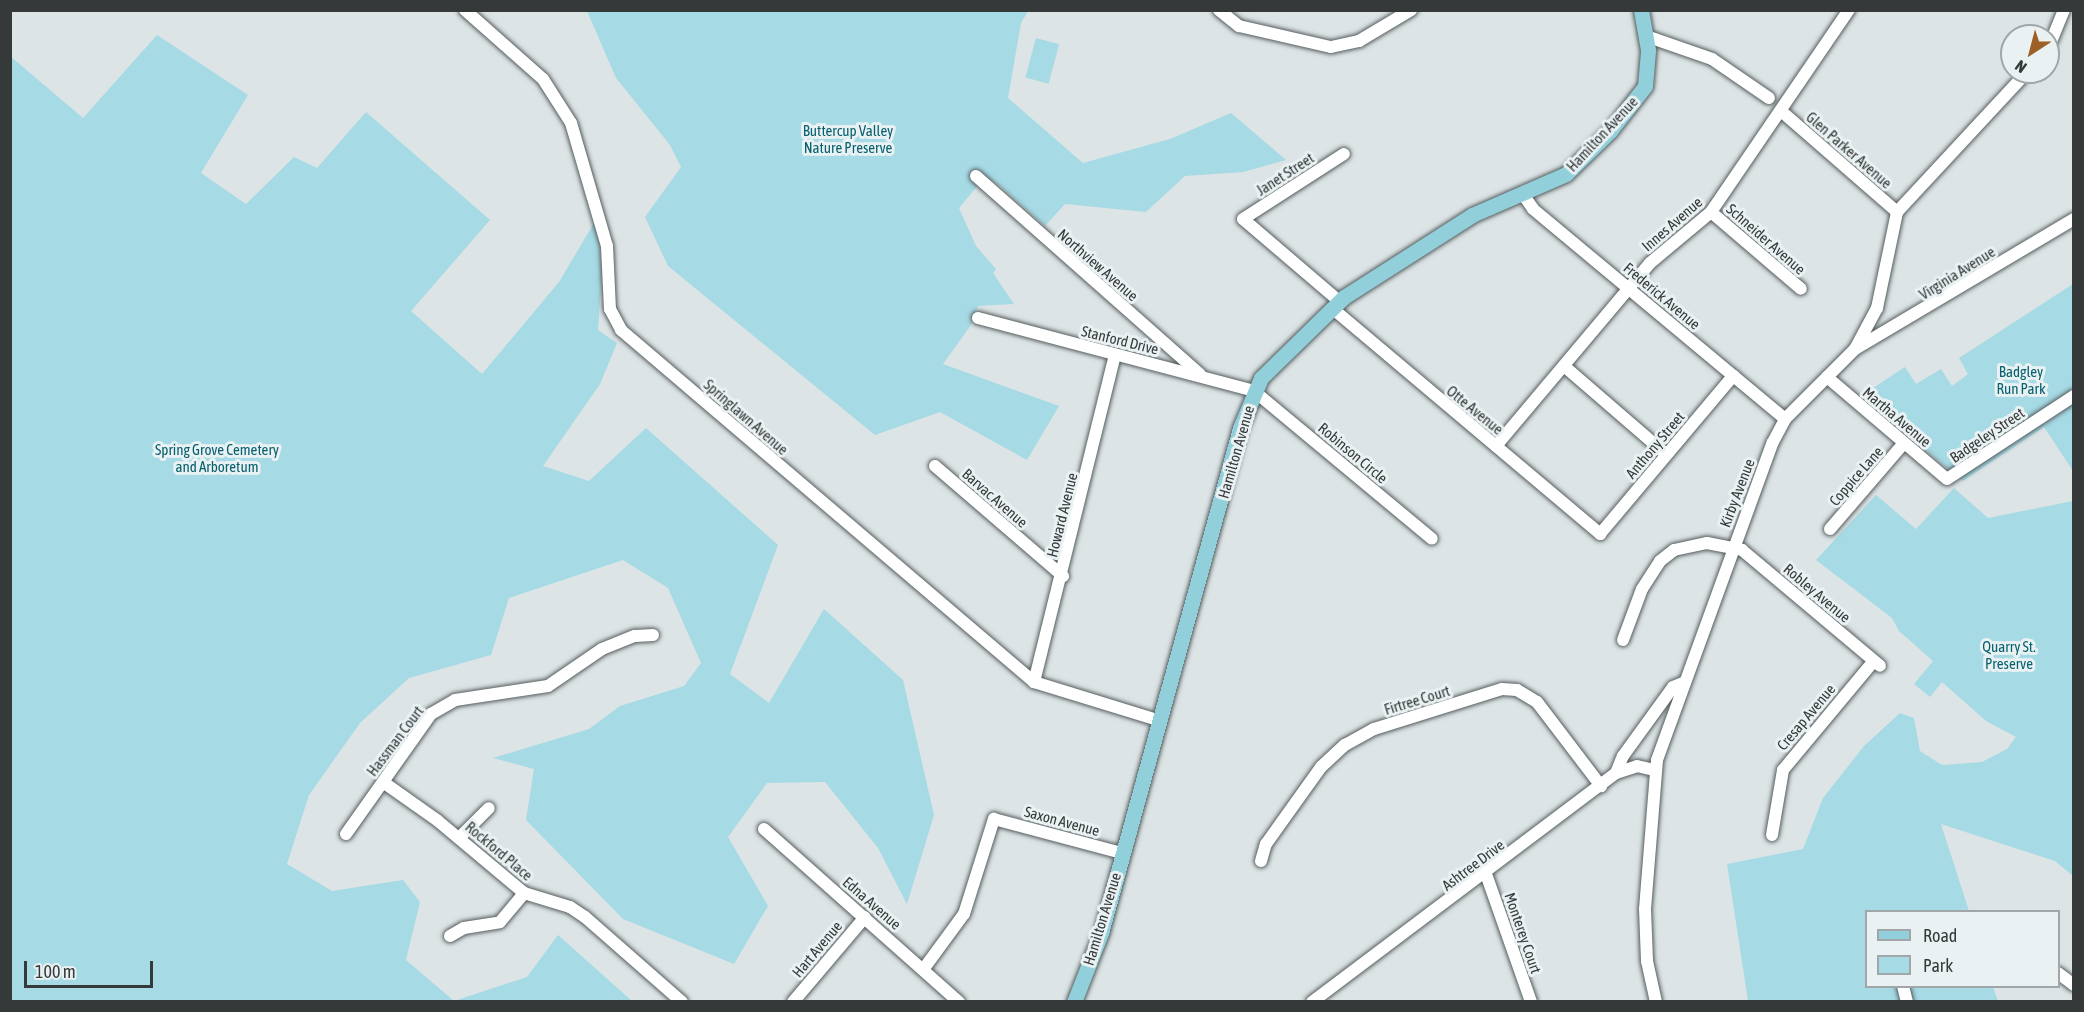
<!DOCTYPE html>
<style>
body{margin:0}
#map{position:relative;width:2084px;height:1012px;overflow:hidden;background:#dce4e6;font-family:"Asap Condensed",sans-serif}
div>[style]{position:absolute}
.green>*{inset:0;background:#a6dae5;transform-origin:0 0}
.roads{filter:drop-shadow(0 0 2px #565d5e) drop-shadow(0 0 2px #565d5e)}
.minor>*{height:12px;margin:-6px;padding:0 6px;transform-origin:6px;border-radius:6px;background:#fff}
.major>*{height:15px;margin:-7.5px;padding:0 7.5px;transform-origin:7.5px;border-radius:7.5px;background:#91cfda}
span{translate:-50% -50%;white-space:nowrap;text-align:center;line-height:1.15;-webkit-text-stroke:6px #e9f1f3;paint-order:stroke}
.park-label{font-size:15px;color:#07616e}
.street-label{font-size:15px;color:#36393a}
.frame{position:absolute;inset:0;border:12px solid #36393a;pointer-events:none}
.legend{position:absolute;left:1865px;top:910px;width:195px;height:78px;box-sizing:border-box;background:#e9f1f3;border:2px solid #a1a7a9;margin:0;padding:8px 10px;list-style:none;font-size:18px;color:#36393a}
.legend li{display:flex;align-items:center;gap:12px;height:30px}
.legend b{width:30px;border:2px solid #a1a7a9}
.north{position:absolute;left:2000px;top:24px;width:60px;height:60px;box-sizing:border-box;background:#e9f1f3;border:2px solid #a1a7a9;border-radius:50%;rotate:216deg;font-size:16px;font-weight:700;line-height:24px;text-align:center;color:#36393a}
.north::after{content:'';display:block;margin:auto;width:21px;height:27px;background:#9d5f25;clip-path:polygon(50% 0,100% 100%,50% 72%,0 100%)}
.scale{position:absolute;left:24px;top:961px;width:129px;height:27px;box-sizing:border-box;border:3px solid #36393a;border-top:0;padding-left:8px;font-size:18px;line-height:21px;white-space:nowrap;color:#36393a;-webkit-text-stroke:4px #e9f1f3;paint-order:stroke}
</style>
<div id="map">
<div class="green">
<div style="clip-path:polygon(587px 11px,1028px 11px,1021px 23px,1008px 98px,1083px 163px,1170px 139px,1231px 113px,1286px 160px,1243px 172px,1185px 176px,1146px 212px,1065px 204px,1045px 226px,995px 182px,984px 178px,959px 208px,976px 246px,996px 269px,993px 273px,1014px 304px,978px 306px,971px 325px,943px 364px,1059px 406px,1027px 460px,940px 412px,875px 435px,668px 266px,645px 217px,681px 167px,670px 145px,616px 78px)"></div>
<div style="clip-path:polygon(157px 35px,248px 95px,201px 173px,246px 204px,294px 157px,317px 168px,366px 112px,490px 220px,411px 311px,482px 374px,559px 282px,597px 218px,602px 271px,598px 330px,617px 343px,600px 384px,543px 466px,589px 481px,646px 428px,778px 545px,730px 674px,769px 703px,824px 609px,903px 680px,934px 815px,907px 904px,878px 848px,825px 782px,767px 783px,728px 837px,768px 906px,734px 964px,623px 919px,526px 820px,534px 769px,493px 758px,589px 729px,620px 706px,684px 686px,701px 663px,668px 588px,623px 560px,509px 598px,491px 655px,409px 678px,360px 723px,309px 795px,287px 864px,332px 891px,403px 880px,420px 902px,406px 960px,454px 1001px,527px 977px,558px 935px,632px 1001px,11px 1001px,10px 56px,83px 118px)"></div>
<div style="left:1036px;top:38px;width:24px;height:41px;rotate:15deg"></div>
<div style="clip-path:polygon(2073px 284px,2073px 471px,2044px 427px,1963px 481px,1861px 396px,1905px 367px,1916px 384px,1941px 369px,1952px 386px,1968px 374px,1959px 358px)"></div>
<div style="clip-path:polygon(1954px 488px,1988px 518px,2073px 501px,2073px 876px,2055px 861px,1941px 824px,1969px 911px,1866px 912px,1866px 986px,1993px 987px,1998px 1001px,1748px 1001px,1727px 864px,1803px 849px,1823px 798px,1864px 746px,1900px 713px,1914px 718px,1920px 751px,1942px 765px,1982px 762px,2007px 749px,2016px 737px,1986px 721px,1942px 682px,1930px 697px,1914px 684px,1933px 661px,1899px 631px,1892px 618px,1816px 560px,1876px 495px,1916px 529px)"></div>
</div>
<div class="roads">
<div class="minor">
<div style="left:465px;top:10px;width:104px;rotate:41.5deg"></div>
<div style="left:543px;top:79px;width:52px;rotate:57.5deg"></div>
<div style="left:571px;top:123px;width:128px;rotate:73.7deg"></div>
<div style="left:607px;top:246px;width:63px;rotate:87.3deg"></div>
<div style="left:610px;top:309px;width:24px;rotate:62deg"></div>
<div style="left:621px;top:330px;width:543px;rotate:40.44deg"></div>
<div style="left:1034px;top:682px;width:133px;rotate:17.1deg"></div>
<div style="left:1219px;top:10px;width:26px;rotate:39deg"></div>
<div style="left:1239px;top:26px;width:94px;rotate:12.9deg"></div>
<div style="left:1331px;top:47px;width:29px;rotate:-12deg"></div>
<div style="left:1359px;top:41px;width:61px;rotate:-30.8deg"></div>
<div style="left:1646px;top:36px;width:70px;rotate:19.2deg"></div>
<div style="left:1712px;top:59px;width:69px;rotate:34.4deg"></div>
<div style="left:2048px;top:49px;width:42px;rotate:-67.7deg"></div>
<div style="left:1781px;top:111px;width:154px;rotate:41deg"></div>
<div style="left:976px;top:176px;width:299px;rotate:41.5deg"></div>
<div style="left:1522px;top:193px;width:19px;rotate:55deg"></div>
<div style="left:1533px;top:209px;width:328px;rotate:39.8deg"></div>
<div style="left:1711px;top:212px;width:118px;rotate:40.5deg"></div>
<div style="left:1339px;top:301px;width:126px;rotate:-139.5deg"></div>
<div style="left:1243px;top:219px;width:120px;rotate:-32.8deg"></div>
<div style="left:1332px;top:308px;width:351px;rotate:40.1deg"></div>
<div style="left:1600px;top:534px;width:207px;rotate:-49.9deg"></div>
<div style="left:978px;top:318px;width:285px;rotate:14.8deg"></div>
<div style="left:1254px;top:391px;width:231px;rotate:39.7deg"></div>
<div style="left:1855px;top:349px;width:255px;rotate:-30.7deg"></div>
<div style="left:1564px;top:366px;width:135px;rotate:40.8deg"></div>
<div style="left:1827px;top:377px;width:157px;rotate:40.4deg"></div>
<div style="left:1947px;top:479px;width:152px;rotate:-33.2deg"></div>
<div style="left:1496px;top:446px;width:239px;rotate:-49.9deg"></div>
<div style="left:1650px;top:263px;width:80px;rotate:-39.9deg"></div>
<div style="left:1711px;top:212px;width:245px;rotate:-55.7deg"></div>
<div style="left:935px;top:466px;width:169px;rotate:40.7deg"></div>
<div style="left:1830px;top:529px;width:113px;rotate:-49.3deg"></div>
<div style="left:1623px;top:640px;width:54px;rotate:-69.6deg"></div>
<div style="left:1642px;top:589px;width:33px;rotate:-57deg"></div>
<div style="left:1660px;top:561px;width:18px;rotate:-38deg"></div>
<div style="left:1674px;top:550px;width:34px;rotate:-12deg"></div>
<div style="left:1707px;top:543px;width:36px;rotate:11deg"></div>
<div style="left:1742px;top:550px;width:180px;rotate:40deg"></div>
<div style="left:1034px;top:682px;width:337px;rotate:-76.1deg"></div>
<div style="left:1616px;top:773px;width:18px;rotate:-68deg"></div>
<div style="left:1623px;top:756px;width:85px;rotate:-54.1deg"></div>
<div style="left:1673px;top:687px;width:11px;rotate:-22deg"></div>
<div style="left:383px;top:782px;width:67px;rotate:35.3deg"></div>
<div style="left:438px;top:821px;width:112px;rotate:39.9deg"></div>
<div style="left:524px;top:893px;width:48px;rotate:16.9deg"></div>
<div style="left:570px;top:907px;width:18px;rotate:34deg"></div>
<div style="left:585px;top:917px;width:129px;rotate:41.2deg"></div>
<div style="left:764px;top:829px;width:261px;rotate:41.6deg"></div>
<div style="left:346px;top:834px;width:147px;rotate:-54.7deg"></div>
<div style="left:431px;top:714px;width:28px;rotate:-30deg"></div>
<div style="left:455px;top:700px;width:94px;rotate:-8.6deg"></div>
<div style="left:548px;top:686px;width:65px;rotate:-34.4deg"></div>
<div style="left:602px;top:649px;width:35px;rotate:-22deg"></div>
<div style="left:635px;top:636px;width:18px;rotate:-3deg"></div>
<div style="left:1772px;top:835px;width:66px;rotate:-80.4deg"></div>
<div style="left:1783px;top:770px;width:141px;rotate:-50.2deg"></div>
<div style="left:459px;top:838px;width:42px;rotate:-45deg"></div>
<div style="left:1261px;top:861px;width:18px;rotate:-74deg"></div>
<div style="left:1266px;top:844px;width:95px;rotate:-54.5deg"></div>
<div style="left:1321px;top:767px;width:33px;rotate:-43deg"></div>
<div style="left:1345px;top:745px;width:33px;rotate:-29deg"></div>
<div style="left:1374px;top:729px;width:134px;rotate:-17.4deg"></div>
<div style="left:1502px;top:689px;width:15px;rotate:4deg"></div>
<div style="left:1517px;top:690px;width:23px;rotate:31deg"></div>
<div style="left:1537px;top:702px;width:106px;rotate:52.7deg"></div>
<div style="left:1486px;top:874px;width:136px;rotate:70.6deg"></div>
<div style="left:450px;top:936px;width:16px;rotate:-30deg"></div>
<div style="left:464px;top:928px;width:36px;rotate:-9deg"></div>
<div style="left:500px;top:922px;width:38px;rotate:-50deg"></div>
<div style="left:925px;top:967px;width:66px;rotate:-53.7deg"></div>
<div style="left:964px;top:914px;width:100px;rotate:-72.5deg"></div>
<div style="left:994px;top:819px;width:132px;rotate:14.9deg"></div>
<div style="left:2058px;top:973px;width:20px;rotate:37deg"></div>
<div style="left:1903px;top:986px;width:16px;rotate:76deg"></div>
<div style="left:793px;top:1002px;width:111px;rotate:-49.7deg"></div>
<div style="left:1312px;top:1002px;width:381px;rotate:-37deg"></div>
<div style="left:1616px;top:773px;width:22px;rotate:-18deg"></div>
<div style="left:1637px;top:766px;width:18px;rotate:13deg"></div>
<div style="left:1656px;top:1002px;width:42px;rotate:-102.4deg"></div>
<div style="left:1647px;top:961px;width:52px;rotate:-92.2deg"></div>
<div style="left:1645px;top:909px;width:149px;rotate:-85.4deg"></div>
<div style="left:1657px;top:760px;width:338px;rotate:-70deg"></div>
<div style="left:1773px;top:442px;width:26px;rotate:-62deg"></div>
<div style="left:1785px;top:419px;width:99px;rotate:-45deg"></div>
<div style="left:1855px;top:349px;width:47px;rotate:-61.8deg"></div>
<div style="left:1877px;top:308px;width:98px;rotate:-78.2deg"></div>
<div style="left:1897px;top:212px;width:191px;rotate:-47.1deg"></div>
</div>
<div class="major">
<div style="left:1074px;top:1002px;width:74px;rotate:-68.6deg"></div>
<div style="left:1101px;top:933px;width:524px;rotate:-74.61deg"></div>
<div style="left:1240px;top:428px;width:54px;rotate:-67.2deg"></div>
<div style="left:1261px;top:378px;width:116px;rotate:-44.3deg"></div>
<div style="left:1344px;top:297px;width:152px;rotate:-32.6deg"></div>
<div style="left:1472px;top:215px;width:103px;rotate:-23.6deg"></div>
<div style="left:1566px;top:174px;width:62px;rotate:-44.3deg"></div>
<div style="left:1610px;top:131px;width:57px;rotate:-52.1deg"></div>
<div style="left:1645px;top:86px;width:36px;rotate:-85deg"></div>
<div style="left:1648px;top:50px;width:41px;rotate:-99.9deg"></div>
</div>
</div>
<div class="park-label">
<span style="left:848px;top:139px">Buttercup Valley<br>Nature Preserve</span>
<span style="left:2021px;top:380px">Badgley<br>Run Park</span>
<span style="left:217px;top:458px">Spring Grove Cemetery<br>and Arboretum</span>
<span style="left:2009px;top:655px">Quarry St.<br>Preserve</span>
</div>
<div class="street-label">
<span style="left:1602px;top:134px;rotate:-47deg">Hamilton Avenue</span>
<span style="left:1849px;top:150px;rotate:41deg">Glen Parker Avenue</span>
<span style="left:1285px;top:174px;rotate:-33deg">Janet Street</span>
<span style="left:1672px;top:224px;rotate:-41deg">Innes Avenue</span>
<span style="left:1766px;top:239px;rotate:41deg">Schneider Avenue</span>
<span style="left:1098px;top:265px;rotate:41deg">Northview Avenue</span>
<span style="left:1957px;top:273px;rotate:-32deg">Virginia Avenue</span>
<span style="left:1662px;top:296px;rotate:40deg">Frederick Avenue</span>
<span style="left:1120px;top:340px;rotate:14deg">Stanford Drive</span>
<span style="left:1475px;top:410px;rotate:39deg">Otte Avenue</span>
<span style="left:746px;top:417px;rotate:41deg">Springlawn Avenue</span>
<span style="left:1897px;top:417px;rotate:40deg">Martha Avenue</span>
<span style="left:1987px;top:435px;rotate:-34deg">Badgeley Street</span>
<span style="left:1655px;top:445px;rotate:-50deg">Anthony Street</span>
<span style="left:1236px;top:452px;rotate:-74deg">Hamilton Avenue</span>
<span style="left:1353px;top:453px;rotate:40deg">Robinson Circle</span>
<span style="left:1856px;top:476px;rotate:-49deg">Coppice Lane</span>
<span style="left:1737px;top:493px;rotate:-69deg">Kirby Avenue</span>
<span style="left:995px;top:498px;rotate:41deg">Barvac Avenue</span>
<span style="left:1062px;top:515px;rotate:-76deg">Howard Avenue</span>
<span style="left:1817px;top:593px;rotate:40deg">Robley Avenue</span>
<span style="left:1417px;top:700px;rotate:-17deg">Firtree Court</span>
<span style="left:1806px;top:717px;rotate:-50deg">Cresap Avenue</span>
<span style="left:395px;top:741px;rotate:-53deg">Hassman Court</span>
<span style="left:1062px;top:821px;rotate:15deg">Saxon Avenue</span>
<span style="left:499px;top:851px;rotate:40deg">Rockford Place</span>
<span style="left:1473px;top:865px;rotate:-37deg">Ashtree Drive</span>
<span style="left:872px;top:903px;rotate:41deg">Edna Avenue</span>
<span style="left:1102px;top:919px;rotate:-73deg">Hamilton Avenue</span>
<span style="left:1523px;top:933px;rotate:71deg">Monterey Court</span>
<span style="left:817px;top:949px;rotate:-50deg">Hart Avenue</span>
</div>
<div class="frame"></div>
<ul class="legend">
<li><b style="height:8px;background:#91cfda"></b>Road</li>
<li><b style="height:16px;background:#a6dae5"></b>Park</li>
</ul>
<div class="north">N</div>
<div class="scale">100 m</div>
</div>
